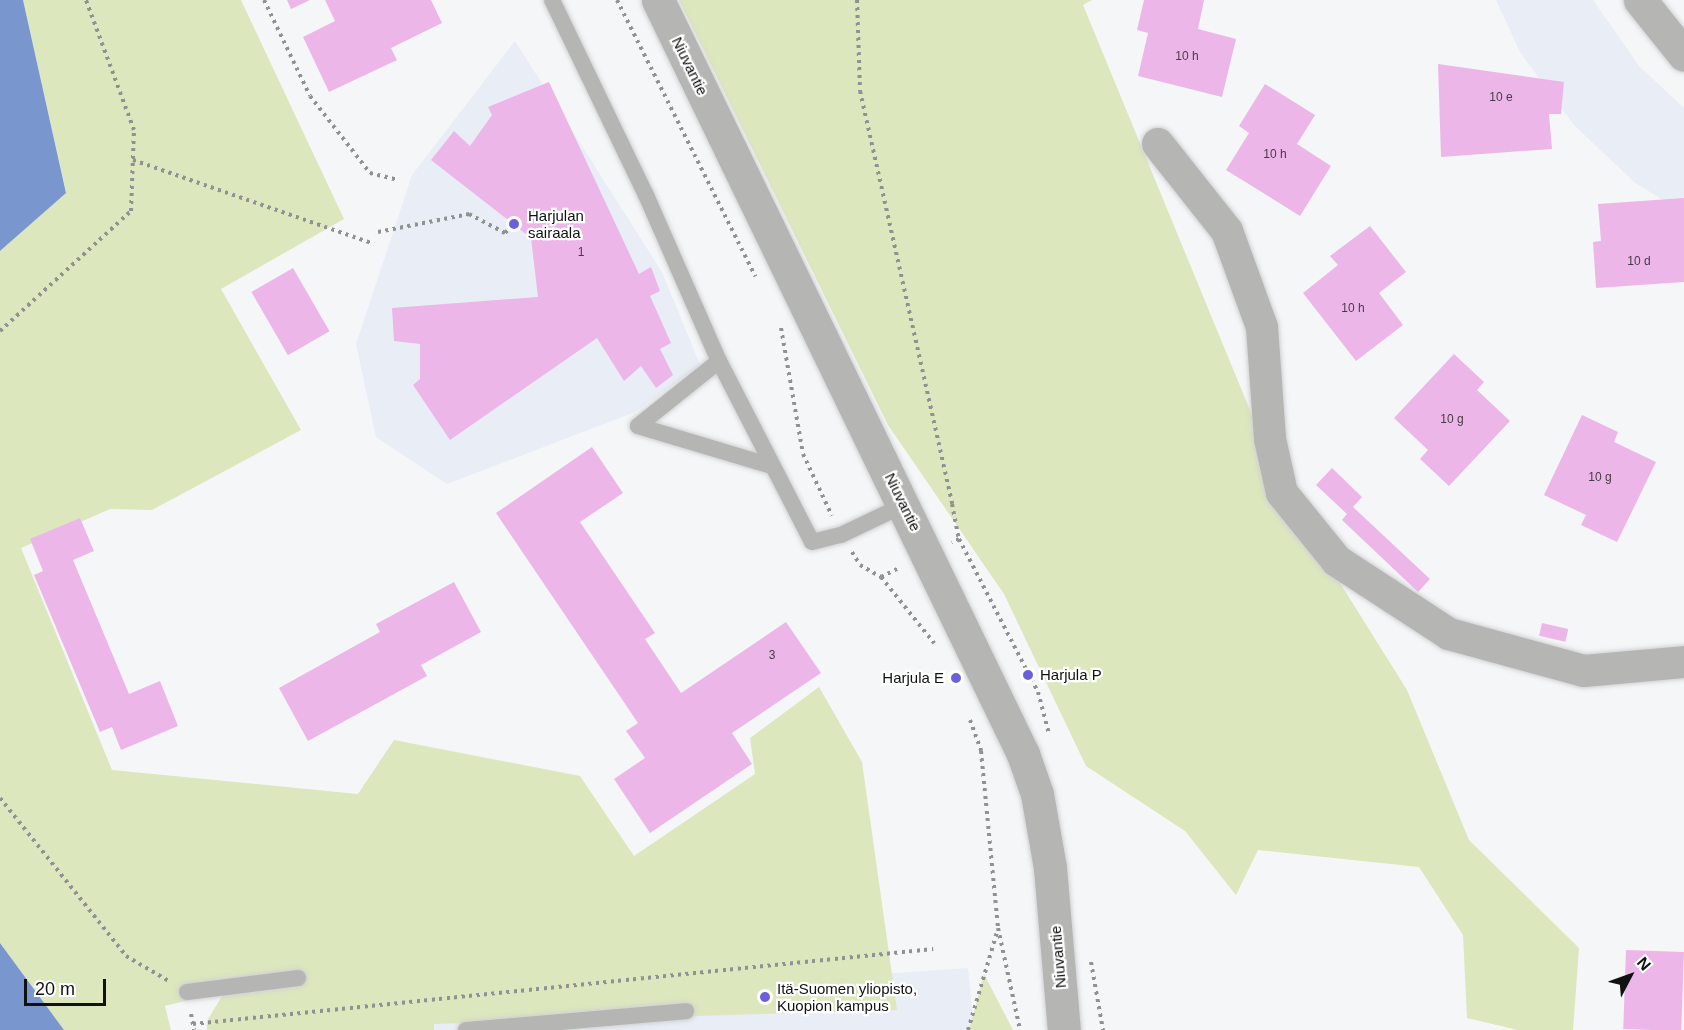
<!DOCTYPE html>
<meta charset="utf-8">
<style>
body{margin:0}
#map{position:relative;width:1684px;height:1030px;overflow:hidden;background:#f5f6f8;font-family:Helvetica,sans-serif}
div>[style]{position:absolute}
.built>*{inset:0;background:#e8edf6}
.green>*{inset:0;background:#dce7be}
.water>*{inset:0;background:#7a96cf}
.building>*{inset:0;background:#edb6e9;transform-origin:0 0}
.path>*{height:4px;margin-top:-2px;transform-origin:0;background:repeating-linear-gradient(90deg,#909192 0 3px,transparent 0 7.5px)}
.roads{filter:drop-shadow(0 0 2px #d0d1d3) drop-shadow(0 0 2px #d0d1d3)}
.service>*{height:16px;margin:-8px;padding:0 8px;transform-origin:8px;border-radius:8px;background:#b5b5b4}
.minor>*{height:32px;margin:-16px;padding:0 16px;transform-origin:16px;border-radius:16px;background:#b5b5b4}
.tertiary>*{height:33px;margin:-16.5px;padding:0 16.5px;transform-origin:16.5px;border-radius:16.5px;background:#b5b5b4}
.dots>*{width:16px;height:16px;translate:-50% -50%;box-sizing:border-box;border:3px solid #fff;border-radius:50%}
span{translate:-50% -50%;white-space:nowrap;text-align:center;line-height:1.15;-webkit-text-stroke:4.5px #fff;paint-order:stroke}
.number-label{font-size:12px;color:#473a47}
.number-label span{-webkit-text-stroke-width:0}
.street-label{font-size:15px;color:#101111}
.poi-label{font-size:15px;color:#101111}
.left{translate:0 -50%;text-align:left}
.right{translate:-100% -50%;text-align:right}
.north{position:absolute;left:1600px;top:946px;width:60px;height:60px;-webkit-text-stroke:4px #fff;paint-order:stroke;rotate:49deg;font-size:16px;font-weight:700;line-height:24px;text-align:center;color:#101111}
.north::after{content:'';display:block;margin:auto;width:21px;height:27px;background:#101111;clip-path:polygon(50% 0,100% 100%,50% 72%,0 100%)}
.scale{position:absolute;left:24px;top:979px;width:82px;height:27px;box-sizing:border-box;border:3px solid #101111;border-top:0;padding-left:8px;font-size:18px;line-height:21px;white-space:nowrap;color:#101111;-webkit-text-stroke:4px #fff;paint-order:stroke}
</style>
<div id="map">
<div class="built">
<div style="clip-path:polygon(1496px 0,1593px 0,1639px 66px,1684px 108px,1684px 213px,1634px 182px,1573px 124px,1520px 52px)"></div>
<div style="clip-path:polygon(515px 41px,662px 272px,700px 365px,635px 412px,447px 484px,376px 437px,356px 344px,412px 175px)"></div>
<div style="clip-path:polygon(968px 968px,974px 1030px,207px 1030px,207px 1021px)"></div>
</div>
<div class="green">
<div style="clip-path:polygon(23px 0,241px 0,344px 219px,221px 289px,301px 430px,152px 510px,110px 509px,21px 548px,112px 770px,358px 794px,394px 740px,580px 776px,634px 856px,755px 774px,750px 738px,819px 687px,862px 762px,897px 1010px,434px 1024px,434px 1030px,207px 1030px,207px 1021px,225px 991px,165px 1006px,171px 1030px,64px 1030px,0 943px,0 251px,66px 192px)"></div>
<div style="clip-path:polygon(679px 0,1092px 0,1083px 5px,1285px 495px,1407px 690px,1469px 840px,1579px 948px,1573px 1030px,1518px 1030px,1467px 1018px,1463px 935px,1419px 867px,1258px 850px,1236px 895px,1185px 831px,1086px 766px,1004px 594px,888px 425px)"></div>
<div style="clip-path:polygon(984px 974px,1013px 1030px,969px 1030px)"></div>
</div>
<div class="water">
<div style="clip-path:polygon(0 0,23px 0,66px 193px,0 251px)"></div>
<div style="clip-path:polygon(0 943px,64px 1030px,0 1030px)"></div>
</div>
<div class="building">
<div style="clip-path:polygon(287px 0,310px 0,291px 9px)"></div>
<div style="clip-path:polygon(325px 0,431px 0,442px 23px,391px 48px,397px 60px,329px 92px,303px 37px,335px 21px)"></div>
<div style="clip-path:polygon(1144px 0,1204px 0,1198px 29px,1236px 39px,1222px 97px,1138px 76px,1148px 33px,1137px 30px)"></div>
<div style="clip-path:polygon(1438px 64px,1564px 82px,1561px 114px,1549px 114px,1552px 149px,1441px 157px)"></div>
<div style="clip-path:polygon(549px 82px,639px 274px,651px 267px,660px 291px,650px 296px,671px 343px,660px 349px,673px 375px,656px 388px,641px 366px,624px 381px,597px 338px,450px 440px,413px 385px,420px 379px,420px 344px,394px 341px,392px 308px,538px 297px,531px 238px,431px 160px,454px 131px,470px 146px,492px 115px,488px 107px)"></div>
<div style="clip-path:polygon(1265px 84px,1315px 115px,1297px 144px,1331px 166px,1300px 216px,1226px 170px,1249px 133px,1239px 126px)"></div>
<div style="clip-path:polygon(1684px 198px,1684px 282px,1596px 288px,1593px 242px,1601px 241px,1598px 204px)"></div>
<div style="clip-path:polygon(1370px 226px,1406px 272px,1379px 293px,1403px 325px,1356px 361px,1303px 293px,1338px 265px,1330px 256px)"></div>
<div style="left:293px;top:268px;width:73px;height:48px;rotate:60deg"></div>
<div style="clip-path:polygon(1454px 354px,1484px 382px,1477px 390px,1510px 421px,1449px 486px,1420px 459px,1428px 450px,1394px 418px)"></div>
<div style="clip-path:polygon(1582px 415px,1618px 432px,1614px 442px,1656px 462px,1617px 542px,1581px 525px,1586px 515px,1544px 495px)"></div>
<div style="clip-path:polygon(592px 447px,623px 493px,580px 522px,655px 633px,645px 639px,681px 693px,786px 622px,821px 673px,732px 733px,752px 764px,650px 833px,614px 779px,645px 758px,626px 731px,638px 723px,496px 513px)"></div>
<div style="clip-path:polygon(1332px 468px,1362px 497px,1353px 507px,1430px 579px,1418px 592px,1342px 520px,1347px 514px,1316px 485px)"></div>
<div style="clip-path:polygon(80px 518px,94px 551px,73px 560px,129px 694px,160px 681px,178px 726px,121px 750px,112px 727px,100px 732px,34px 575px,43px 571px,30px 539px)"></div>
<div style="clip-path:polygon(454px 582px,481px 632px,421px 665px,427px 676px,308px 741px,279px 688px,380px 632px,376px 624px)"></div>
<div style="left:1542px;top:623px;width:27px;height:13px;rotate:13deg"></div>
<div style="left:1626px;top:950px;width:58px;height:79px;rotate:2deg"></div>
</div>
<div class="path">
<div style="left:264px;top:0;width:106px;rotate:64.4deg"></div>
<div style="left:310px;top:96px;width:98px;rotate:52.1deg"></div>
<div style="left:370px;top:173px;width:29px;rotate:14deg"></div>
<div style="left:617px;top:0;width:309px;rotate:63.4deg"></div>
<div style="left:857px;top:0;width:91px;rotate:88.1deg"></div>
<div style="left:860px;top:91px;width:423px;rotate:77.4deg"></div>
<div style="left:952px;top:504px;width:36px;rotate:79deg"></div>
<div style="left:959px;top:539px;width:8px;rotate:157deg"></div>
<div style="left:133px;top:160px;width:255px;rotate:19.2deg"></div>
<div style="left:378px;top:232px;width:93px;rotate:-11.2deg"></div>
<div style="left:469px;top:214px;width:41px;rotate:27.8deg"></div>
<div style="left:505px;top:233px;width:12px;rotate:-48deg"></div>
<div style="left:781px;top:328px;width:128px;rotate:80.1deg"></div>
<div style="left:803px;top:454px;width:68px;rotate:64.9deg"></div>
<div style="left:0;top:331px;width:178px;rotate:-42.5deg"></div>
<div style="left:131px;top:211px;width:81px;rotate:-87.9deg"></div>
<div style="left:134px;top:130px;width:139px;rotate:-110.3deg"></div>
<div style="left:959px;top:539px;width:172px;rotate:62.7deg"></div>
<div style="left:1038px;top:692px;width:43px;rotate:75.3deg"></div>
<div style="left:852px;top:552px;width:15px;rotate:58deg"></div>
<div style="left:860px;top:565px;width:24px;rotate:30deg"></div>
<div style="left:881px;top:577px;width:85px;rotate:51.2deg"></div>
<div style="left:881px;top:577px;width:20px;rotate:-27deg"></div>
<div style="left:970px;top:720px;width:33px;rotate:70deg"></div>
<div style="left:981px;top:751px;width:178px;rotate:84.5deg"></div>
<div style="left:998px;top:928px;width:104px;rotate:77.8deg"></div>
<div style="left:0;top:798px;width:202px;rotate:51.4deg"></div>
<div style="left:126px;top:956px;width:50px;rotate:30.2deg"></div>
<div style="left:1091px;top:962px;width:69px;rotate:80deg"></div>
<div style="left:191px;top:1014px;width:16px;rotate:79deg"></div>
<div style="left:193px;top:1024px;width:744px;rotate:-5.79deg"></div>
<div style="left:968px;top:1030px;width:105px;rotate:-73.5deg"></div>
</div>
<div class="roads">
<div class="service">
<div style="left:552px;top:0;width:216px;rotate:64.3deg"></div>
<div style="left:646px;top:195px;width:181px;rotate:66.3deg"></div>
<div style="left:719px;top:361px;width:203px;rotate:62.8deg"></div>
<div style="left:812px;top:542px;width:30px;rotate:-14deg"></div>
<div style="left:841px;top:535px;width:70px;rotate:-25.5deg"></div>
<div style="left:719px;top:361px;width:104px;rotate:141.3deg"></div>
<div style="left:638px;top:426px;width:139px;rotate:16.7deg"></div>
<div style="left:187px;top:992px;width:112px;rotate:-7.2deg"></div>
<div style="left:466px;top:1030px;width:221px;rotate:-4.9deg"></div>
</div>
<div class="minor">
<div style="left:1158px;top:144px;width:111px;rotate:51.6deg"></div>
<div style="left:1227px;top:231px;width:102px;rotate:70deg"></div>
<div style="left:1262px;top:327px;width:112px;rotate:85.9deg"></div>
<div style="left:1270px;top:439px;width:55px;rotate:77.5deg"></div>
<div style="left:1282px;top:493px;width:87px;rotate:51deg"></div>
<div style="left:1337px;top:561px;width:134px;rotate:33.1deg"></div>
<div style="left:1449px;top:634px;width:140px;rotate:15.3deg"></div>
<div style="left:1584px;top:671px;width:100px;rotate:-5.1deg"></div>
</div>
<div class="tertiary">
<div style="left:658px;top:0;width:838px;rotate:64.17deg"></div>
<div style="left:1023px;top:754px;width:42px;rotate:70.7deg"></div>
<div style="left:1037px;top:794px;width:75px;rotate:80deg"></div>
<div style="left:1050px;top:868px;width:163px;rotate:85.1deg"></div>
<div style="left:1640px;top:0;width:70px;rotate:51.3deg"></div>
</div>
</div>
<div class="dots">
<div style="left:514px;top:224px;background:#6c60da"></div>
<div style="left:1028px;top:675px;background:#6c60da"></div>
<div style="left:956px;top:678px;background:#6c60da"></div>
<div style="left:765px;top:997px;background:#6c60da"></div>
</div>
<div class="number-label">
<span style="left:1187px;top:57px">10 h</span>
<span style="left:1501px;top:98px">10 e</span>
<span style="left:1275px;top:155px">10 h</span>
<span style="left:581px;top:253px">1</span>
<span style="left:1639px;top:262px">10 d</span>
<span style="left:1353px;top:309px">10 h</span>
<span style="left:1452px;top:420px">10 g</span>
<span style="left:1600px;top:478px">10 g</span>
<span style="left:772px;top:656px">3</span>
</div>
<div class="street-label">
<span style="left:690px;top:66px;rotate:64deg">Niuvantie</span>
<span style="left:903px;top:502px;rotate:64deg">Niuvantie</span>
<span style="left:1058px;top:957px;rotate:-95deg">Niuvantie</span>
</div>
<div class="poi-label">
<span class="left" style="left:528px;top:224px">Harjulan<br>sairaala</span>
<span class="left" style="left:1040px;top:675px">Harjula P</span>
<span class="right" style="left:944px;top:678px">Harjula E</span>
<span class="left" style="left:777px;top:997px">Itä-Suomen yliopisto,<br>Kuopion kampus</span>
</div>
<div class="north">N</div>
<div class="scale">20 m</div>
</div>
